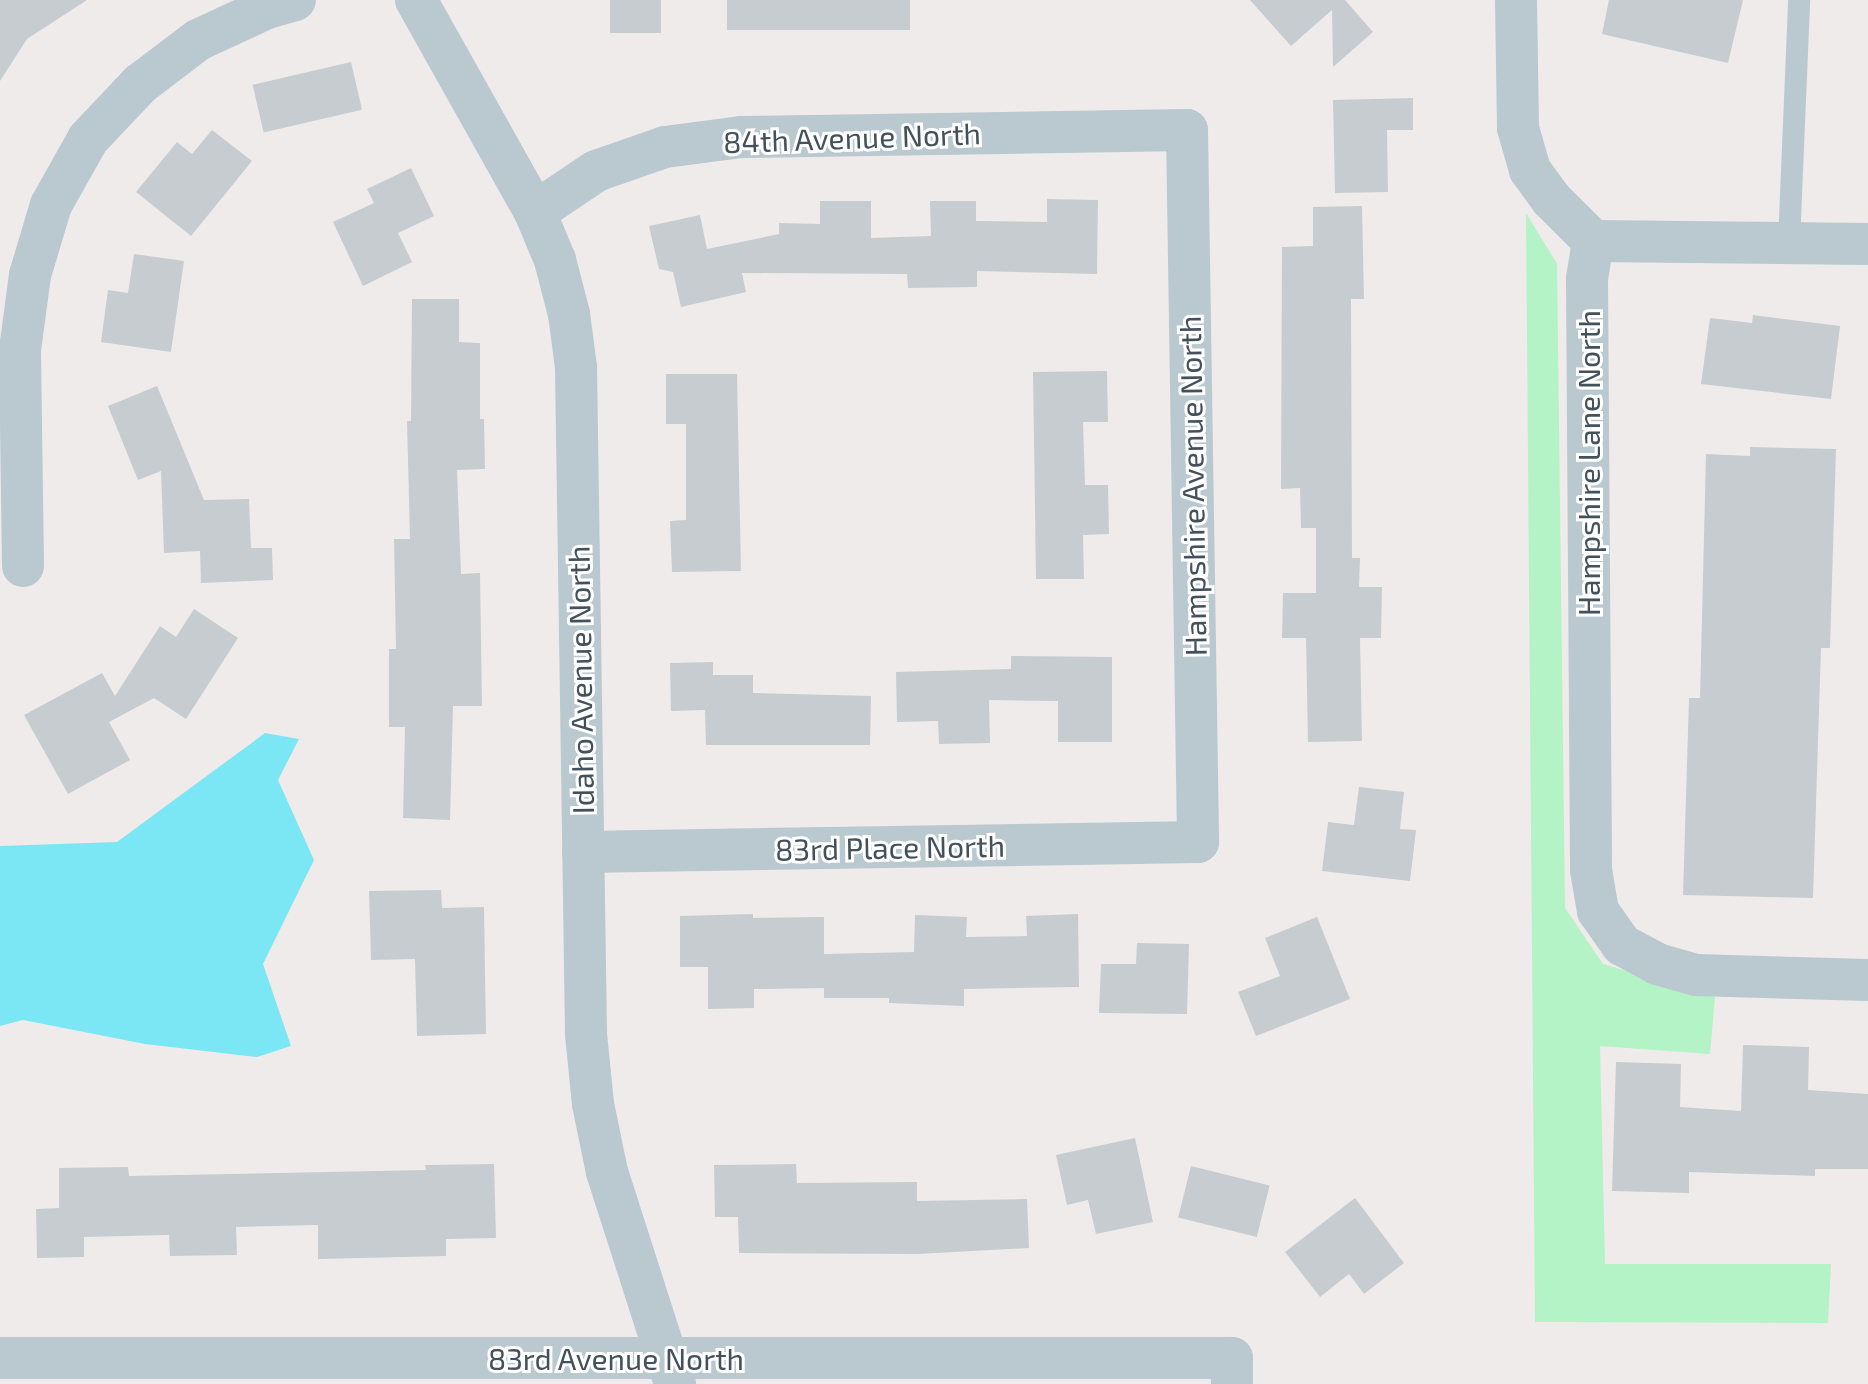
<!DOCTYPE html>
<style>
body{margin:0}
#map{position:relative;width:1868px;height:1384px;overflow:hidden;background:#efebeb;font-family:"Exo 2",sans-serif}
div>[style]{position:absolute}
.green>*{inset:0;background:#b3f3c5}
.water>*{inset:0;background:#7be7f5}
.building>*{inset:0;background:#c7ccd1;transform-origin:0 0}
.lane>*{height:22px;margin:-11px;padding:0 11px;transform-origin:11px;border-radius:11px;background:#bac8d0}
.street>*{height:42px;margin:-21px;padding:0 21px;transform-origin:21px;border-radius:21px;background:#bac8d0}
span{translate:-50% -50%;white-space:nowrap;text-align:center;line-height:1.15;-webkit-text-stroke:6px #fff;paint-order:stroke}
.street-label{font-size:30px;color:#42515b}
</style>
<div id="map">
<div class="green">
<div style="clip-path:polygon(1526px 213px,1557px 264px,1565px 908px,1603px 964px,1715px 997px,1710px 1054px,1600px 1046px,1605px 1264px,1831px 1264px,1828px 1323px,1535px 1322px)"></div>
</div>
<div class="water">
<div style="clip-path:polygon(265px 733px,299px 739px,278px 780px,314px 860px,263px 964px,291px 1046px,257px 1057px,145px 1044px,23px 1020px,0 1026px,0 846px,117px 842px)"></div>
</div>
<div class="building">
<div style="clip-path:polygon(0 0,87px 0,27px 39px,0 81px)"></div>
<div style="left:610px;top:0;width:51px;height:33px"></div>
<div style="left:727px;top:0;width:183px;height:30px"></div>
<div style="clip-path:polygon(1250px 0,1345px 0,1373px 32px,1333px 67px,1332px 10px,1291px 46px)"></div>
<div style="clip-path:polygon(1609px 0,1743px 0,1728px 63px,1602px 34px)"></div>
<div style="left:351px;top:62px;width:49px;height:101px;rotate:77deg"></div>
<div style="clip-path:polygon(1413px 98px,1413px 130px,1387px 130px,1388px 192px,1335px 193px,1333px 100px)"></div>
<div style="clip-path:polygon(212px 130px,252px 161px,191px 236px,136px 192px,177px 142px,192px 154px)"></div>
<div style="clip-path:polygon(411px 168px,434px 216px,398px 233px,412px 262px,363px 286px,333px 222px,374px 203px,367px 189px)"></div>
<div style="clip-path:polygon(1047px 199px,1098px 200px,1097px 274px,977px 271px,977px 287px,908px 288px,907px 274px,742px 273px,746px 292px,681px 307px,673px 272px,659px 269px,649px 226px,700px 215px,707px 249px,779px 234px,779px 223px,820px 224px,820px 201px,871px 201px,871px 238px,931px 236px,930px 201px,976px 201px,976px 221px,1047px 222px)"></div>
<div style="clip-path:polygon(1362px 206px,1364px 299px,1351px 299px,1352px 558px,1360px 558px,1359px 587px,1382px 587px,1381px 638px,1360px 638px,1362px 741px,1308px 742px,1306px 638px,1282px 638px,1283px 593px,1316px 593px,1316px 528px,1301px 528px,1300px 488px,1281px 489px,1282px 247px,1313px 246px,1313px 207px)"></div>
<div style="clip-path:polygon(134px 254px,184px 261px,171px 352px,101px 342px,108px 290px,128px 293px)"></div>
<div style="clip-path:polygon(412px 299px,459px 299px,459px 342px,480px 343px,480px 419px,484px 419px,485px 469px,457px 470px,461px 574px,480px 573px,482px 706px,453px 706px,450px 820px,403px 818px,405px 727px,389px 727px,389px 649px,396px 649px,394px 539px,410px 539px,407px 421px,411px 421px)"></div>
<div style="clip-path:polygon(1753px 315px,1840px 326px,1831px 399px,1701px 384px,1710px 318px,1752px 323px)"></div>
<div style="clip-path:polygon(1107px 371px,1108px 422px,1083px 422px,1085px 485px,1108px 485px,1109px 534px,1083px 535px,1084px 579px,1036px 579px,1033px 372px)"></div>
<div style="clip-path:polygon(666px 374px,737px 374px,741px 571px,672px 572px,670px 521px,686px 520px,686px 424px,666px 424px)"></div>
<div style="clip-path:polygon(157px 386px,204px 500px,249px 499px,251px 548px,272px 548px,273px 580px,201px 583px,200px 551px,164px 553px,161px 471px,138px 480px,108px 406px)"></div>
<div style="clip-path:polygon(1750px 447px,1836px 449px,1830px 648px,1821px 648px,1813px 898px,1683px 895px,1689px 698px,1700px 698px,1706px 454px,1750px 456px)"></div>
<div style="clip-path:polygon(194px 609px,238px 638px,186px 719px,154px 698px,109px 722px,130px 760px,68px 794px,24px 715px,102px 673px,115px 696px,160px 626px,176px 637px)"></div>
<div style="clip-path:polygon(1011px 656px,1112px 657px,1112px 742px,1058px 742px,1058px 701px,989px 700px,990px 743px,939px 744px,938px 721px,897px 722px,896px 672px,1011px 669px)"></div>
<div style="clip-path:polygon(713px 662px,713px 675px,753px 675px,753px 693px,871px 696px,870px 745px,706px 745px,705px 710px,671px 711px,670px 663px)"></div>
<div style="clip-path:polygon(1359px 787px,1404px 792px,1400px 829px,1416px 830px,1410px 881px,1322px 871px,1328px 822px,1354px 825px)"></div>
<div style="clip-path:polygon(441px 890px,442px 908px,484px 907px,486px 1034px,417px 1036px,415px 959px,371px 960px,369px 891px)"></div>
<div style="clip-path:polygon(753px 914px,753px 918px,824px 917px,824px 954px,914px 952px,915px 915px,967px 917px,966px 937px,1027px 936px,1026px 916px,1078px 914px,1079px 987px,964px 989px,964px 1006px,889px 1003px,889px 998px,824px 998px,824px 988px,754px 989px,754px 1008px,708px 1009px,708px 967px,680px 967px,680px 916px)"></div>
<div style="clip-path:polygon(1317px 917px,1350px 999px,1256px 1036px,1238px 992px,1280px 976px,1265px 938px)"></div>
<div style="clip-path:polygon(1137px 943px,1189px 944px,1187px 1014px,1099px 1013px,1101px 964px,1136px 964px)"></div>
<div style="clip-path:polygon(1743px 1045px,1809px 1047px,1808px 1090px,1868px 1094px,1868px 1169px,1815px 1169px,1815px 1176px,1689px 1172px,1689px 1193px,1612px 1191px,1616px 1062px,1681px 1064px,1680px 1107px,1741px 1111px)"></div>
<div style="clip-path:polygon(1135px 1138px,1153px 1222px,1096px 1234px,1088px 1200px,1067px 1205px,1056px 1155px)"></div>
<div style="clip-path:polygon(494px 1164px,496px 1238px,446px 1239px,446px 1256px,318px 1259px,318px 1225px,236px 1227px,237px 1255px,170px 1256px,169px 1235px,84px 1237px,84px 1257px,37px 1258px,36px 1209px,59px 1208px,59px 1168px,128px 1167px,129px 1176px,426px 1170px,425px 1165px)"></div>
<div style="clip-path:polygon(796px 1164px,797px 1183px,917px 1182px,917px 1201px,1027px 1199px,1029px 1248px,918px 1254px,739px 1253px,738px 1217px,715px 1217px,714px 1165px)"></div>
<div style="left:1191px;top:1166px;width:81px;height:53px;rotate:14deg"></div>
<div style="clip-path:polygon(1355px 1198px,1404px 1263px,1364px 1294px,1349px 1274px,1320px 1297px,1285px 1252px)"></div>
</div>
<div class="lane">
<div style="left:1789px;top:243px;width:243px;rotate:-87.6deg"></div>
</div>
<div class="street">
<div style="left:416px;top:0;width:243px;rotate:60.7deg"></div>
<div style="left:535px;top:212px;width:52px;rotate:67.4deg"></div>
<div style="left:555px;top:260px;width:56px;rotate:75.5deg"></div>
<div style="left:569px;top:314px;width:53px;rotate:82.5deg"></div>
<div style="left:576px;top:367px;width:667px;rotate:89.14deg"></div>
<div style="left:586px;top:1034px;width:70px;rotate:84.3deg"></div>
<div style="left:593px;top:1104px;width:69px;rotate:78.4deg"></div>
<div style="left:607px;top:1172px;width:223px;rotate:72.2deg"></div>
<div style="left:1516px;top:0;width:128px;rotate:89.1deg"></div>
<div style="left:1518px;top:128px;width:44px;rotate:74.1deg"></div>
<div style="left:1530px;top:170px;width:36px;rotate:54deg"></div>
<div style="left:1551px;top:199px;width:59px;rotate:45deg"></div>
<div style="left:1593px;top:241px;width:37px;rotate:99deg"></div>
<div style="left:1587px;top:278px;width:592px;rotate:89.61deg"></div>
<div style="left:1591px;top:870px;width:42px;rotate:80.3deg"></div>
<div style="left:1598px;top:911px;width:42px;rotate:54.8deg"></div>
<div style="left:1622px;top:945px;width:40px;rotate:28deg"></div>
<div style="left:1657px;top:964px;width:41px;rotate:15.8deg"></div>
<div style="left:1696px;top:975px;width:172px;rotate:1.7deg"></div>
<div style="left:535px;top:212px;width:73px;rotate:-33.9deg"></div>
<div style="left:596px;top:171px;width:73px;rotate:-19.2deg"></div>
<div style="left:665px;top:147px;width:77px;rotate:-7.5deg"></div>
<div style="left:741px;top:137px;width:446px;rotate:-0.9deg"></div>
<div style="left:1187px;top:130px;width:712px;rotate:89.11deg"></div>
<div style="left:1198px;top:842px;width:615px;rotate:179.07deg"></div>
<div style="left:1593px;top:241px;width:275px;rotate:0.6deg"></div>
<div style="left:23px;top:566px;width:216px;rotate:-90.8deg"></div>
<div style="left:20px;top:350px;width:76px;rotate:-82.4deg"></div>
<div style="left:30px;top:275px;width:73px;rotate:-73.3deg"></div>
<div style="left:51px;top:205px;width:76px;rotate:-60.7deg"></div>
<div style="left:88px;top:139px;width:76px;rotate:-46.6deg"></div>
<div style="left:140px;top:84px;width:73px;rotate:-37.2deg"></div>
<div style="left:198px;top:40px;width:76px;rotate:-24.9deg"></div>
<div style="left:267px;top:8px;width:29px;rotate:-16deg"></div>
<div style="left:0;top:1358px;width:1232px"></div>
<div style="left:1232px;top:1358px;width:26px;rotate:90deg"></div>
</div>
<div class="street-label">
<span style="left:852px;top:137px;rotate:-2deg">84th Avenue North</span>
<span style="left:1588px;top:463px;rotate:-90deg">Hampshire Lane North</span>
<span style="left:1192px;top:486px;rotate:-91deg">Hampshire Avenue North</span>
<span style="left:580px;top:680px;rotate:-91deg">Idaho Avenue North</span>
<span style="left:890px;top:847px;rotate:-1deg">83rd Place North</span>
<span style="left:616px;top:1358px">83rd Avenue North</span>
</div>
</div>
